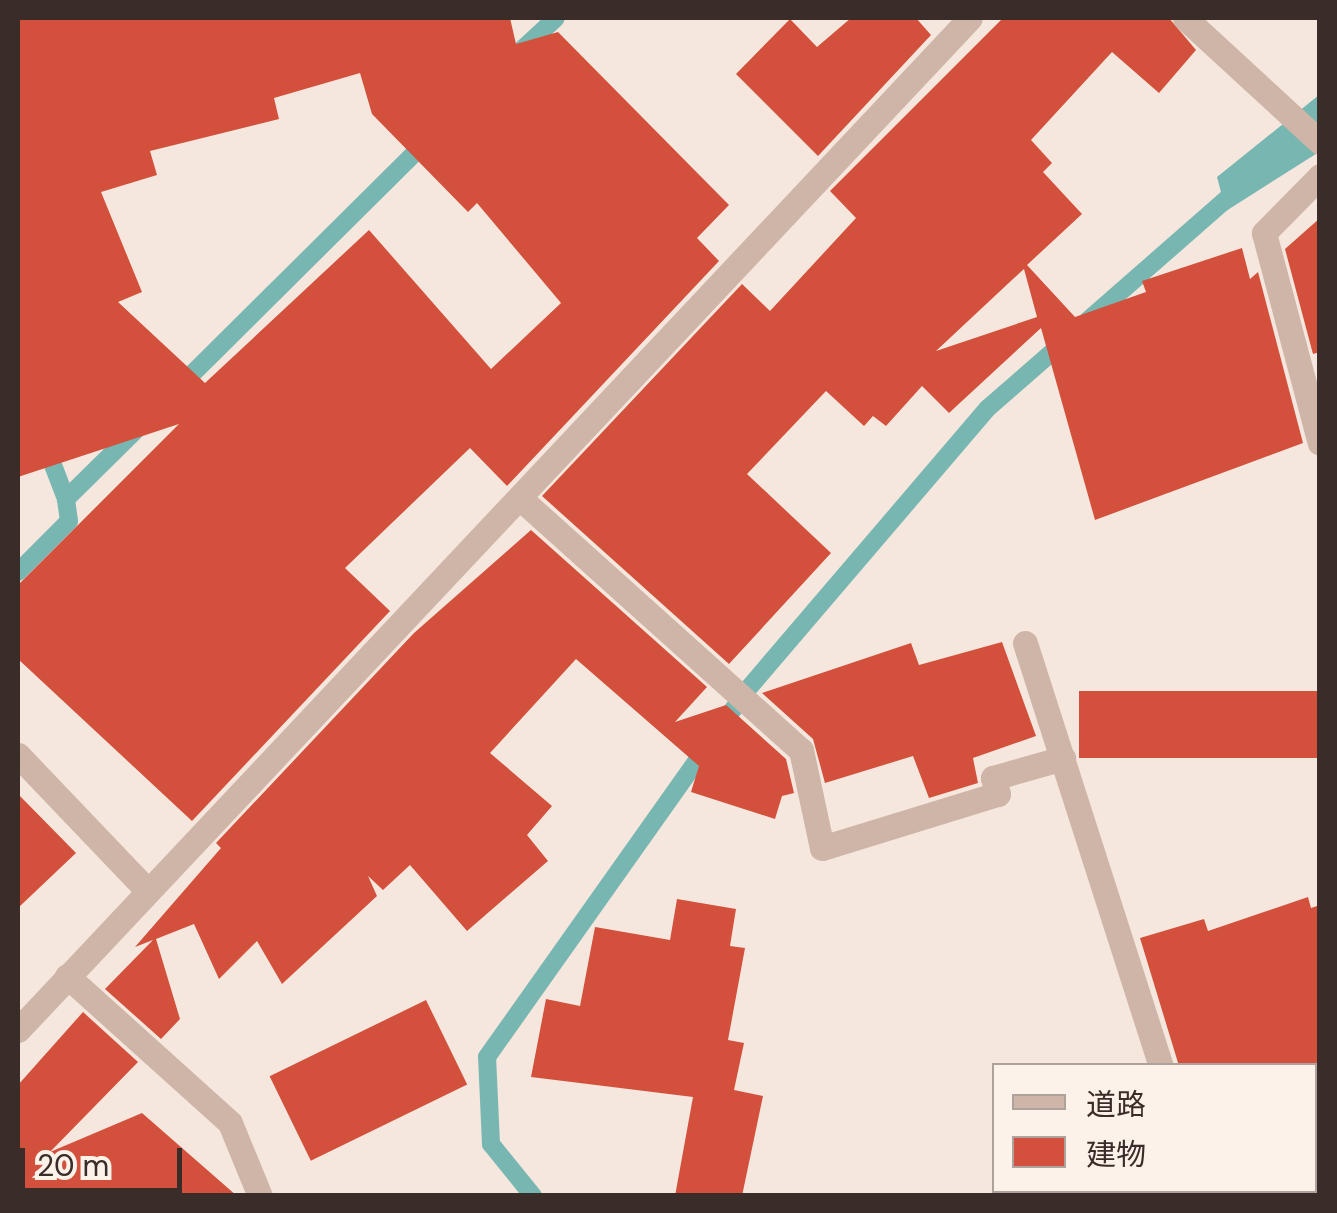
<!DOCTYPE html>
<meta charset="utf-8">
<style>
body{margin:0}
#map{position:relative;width:1337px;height:1213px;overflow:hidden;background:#f5e7dd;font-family:"DM Sans","Noto Sans JP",sans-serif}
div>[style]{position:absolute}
.water>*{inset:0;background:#78b6b2}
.stream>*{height:18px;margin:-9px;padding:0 9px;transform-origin:9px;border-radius:9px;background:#78b6b2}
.building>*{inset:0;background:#d3513c;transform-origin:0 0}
.minor>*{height:25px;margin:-12.5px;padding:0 12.5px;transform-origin:12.5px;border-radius:12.5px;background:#cfb5a7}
span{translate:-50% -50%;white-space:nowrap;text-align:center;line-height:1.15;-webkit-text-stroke:8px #fcf2ea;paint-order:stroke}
.frame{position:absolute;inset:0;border:20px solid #3a2c28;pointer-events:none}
.legend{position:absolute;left:992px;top:1063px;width:325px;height:130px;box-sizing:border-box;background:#fcf2ea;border:2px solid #aea39c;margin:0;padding:12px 18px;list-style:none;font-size:30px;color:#3a2c28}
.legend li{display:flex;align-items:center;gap:20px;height:50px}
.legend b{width:50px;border:2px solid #aea39c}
.scale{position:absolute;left:20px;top:1148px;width:162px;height:45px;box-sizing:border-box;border:5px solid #3a2c28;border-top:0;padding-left:12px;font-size:30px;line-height:35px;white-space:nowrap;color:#3a2c28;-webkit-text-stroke:8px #fcf2ea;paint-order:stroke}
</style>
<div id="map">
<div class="water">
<div style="clip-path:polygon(1319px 95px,1319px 152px,1226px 211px,1217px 177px)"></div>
</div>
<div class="stream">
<div style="left:516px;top:55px;width:54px;rotate:-42.8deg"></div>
<div style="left:1086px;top:322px;width:203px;rotate:-41.2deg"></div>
<div style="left:178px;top:388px;width:354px;rotate:-44.8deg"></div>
<div style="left:45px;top:444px;width:59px;rotate:69.1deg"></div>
<div style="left:18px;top:572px;width:72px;rotate:-45deg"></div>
<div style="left:69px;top:521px;width:22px;rotate:-98deg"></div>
<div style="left:66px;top:499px;width:101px;rotate:-44.6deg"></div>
<div style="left:533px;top:1196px;width:67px;rotate:-128.9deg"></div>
<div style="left:491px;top:1144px;width:87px;rotate:-92.6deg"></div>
<div style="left:487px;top:1057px;width:450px;rotate:-54.7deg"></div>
<div style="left:747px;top:690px;width:371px;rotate:-49.5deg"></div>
<div style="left:988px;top:408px;width:103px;rotate:-41.1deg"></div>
</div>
<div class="building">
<div style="clip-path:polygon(evenodd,18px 18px,510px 18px,516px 44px,558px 32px,729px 205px,697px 238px,719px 261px,507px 486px,470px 448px,345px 568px,390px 611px,192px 821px,18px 659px,18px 585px,179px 424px,18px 477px,18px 18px,360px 73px,372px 114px,468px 212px,477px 203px,561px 303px,491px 369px,369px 230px,205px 383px,118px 302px,142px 292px,101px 192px,157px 175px,150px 151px,279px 119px,274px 98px,360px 73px)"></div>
<div style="clip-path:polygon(851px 18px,916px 18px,931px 35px,818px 156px,736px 74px,790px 19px,817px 47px)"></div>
<div style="clip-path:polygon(evenodd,1003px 18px,1169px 18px,1196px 50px,1159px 93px,1112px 52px,1031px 140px,1052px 163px,1043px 172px,1082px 214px,1027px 265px,1075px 317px,1146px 292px,1142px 281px,1242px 248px,1250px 279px,1258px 272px,1303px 443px,1095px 520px,1041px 328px,949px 413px,922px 386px,886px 426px,873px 416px,864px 426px,826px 391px,747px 474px,831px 553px,729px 664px,542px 496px,742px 284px,770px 311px,856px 218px,830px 191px,1003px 18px,1024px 269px,1037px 317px,936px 351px,1013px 279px,1024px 269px)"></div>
<div style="clip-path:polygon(1320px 218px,1320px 352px,1313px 354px,1285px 249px)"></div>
<div style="clip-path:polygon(531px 530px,707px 687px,675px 722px,726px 705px,786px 759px,794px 793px,782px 796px,775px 819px,691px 792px,699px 766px,576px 659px,490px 753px,552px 806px,527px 835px,548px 861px,467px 931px,410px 865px,383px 890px,368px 876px,377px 896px,282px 984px,257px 941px,219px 979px,194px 924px,156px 939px,180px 1019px,161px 1039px,105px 989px,153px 940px,135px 947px,221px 848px,216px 843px,414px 633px)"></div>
<div style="clip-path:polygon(1002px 642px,1036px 736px,973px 758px,978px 783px,929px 798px,913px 756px,825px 783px,813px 739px,762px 693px,911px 643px,919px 665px)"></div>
<div style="left:1320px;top:691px;width:67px;height:241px;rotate:90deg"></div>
<div style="clip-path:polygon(18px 794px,76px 853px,18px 908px)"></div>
<div style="clip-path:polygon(1308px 897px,1311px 908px,1320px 905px,1320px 1066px,1179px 1066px,1140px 938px,1204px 919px,1208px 931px)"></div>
<div style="clip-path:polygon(677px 899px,736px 909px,730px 946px,745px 948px,728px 1040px,744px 1043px,734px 1090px,763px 1096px,742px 1196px,675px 1196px,693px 1097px,531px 1077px,546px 999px,580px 1006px,595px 927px,670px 940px)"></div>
<div style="left:426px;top:1000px;width:94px;height:174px;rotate:64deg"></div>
<div style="clip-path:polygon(83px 1012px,138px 1062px,50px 1152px,142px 1113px,237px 1196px,18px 1196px,18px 1085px)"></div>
</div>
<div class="minor">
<div style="left:1185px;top:18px;width:183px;rotate:42.6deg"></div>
<div style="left:1320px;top:176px;width:80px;rotate:134.5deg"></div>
<div style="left:1264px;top:233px;width:217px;rotate:75.1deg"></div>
<div style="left:522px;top:500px;width:375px;rotate:41.9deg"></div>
<div style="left:801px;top:750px;width:100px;rotate:77.9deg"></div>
<div style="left:822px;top:848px;width:184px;rotate:-17.1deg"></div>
<div style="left:998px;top:794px;width:17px;rotate:-107deg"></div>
<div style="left:993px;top:778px;width:73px;rotate:-15.9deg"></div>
<div style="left:1025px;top:643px;width:444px;rotate:72.2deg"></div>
<div style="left:18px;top:755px;width:184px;rotate:46.3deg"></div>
<div style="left:67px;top:976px;width:219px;rotate:42deg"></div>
<div style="left:230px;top:1123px;width:79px;rotate:67.7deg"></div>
<div style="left:18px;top:1030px;width:1389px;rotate:-46.75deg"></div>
<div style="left:1314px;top:1157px;width:6px;rotate:-18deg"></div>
<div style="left:1198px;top:1196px;width:16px;rotate:-22deg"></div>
</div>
<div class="frame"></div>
<ul class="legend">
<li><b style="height:12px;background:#cfb5a7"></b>道路</li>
<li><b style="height:28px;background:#d3513c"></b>建物</li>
</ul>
<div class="scale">20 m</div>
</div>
